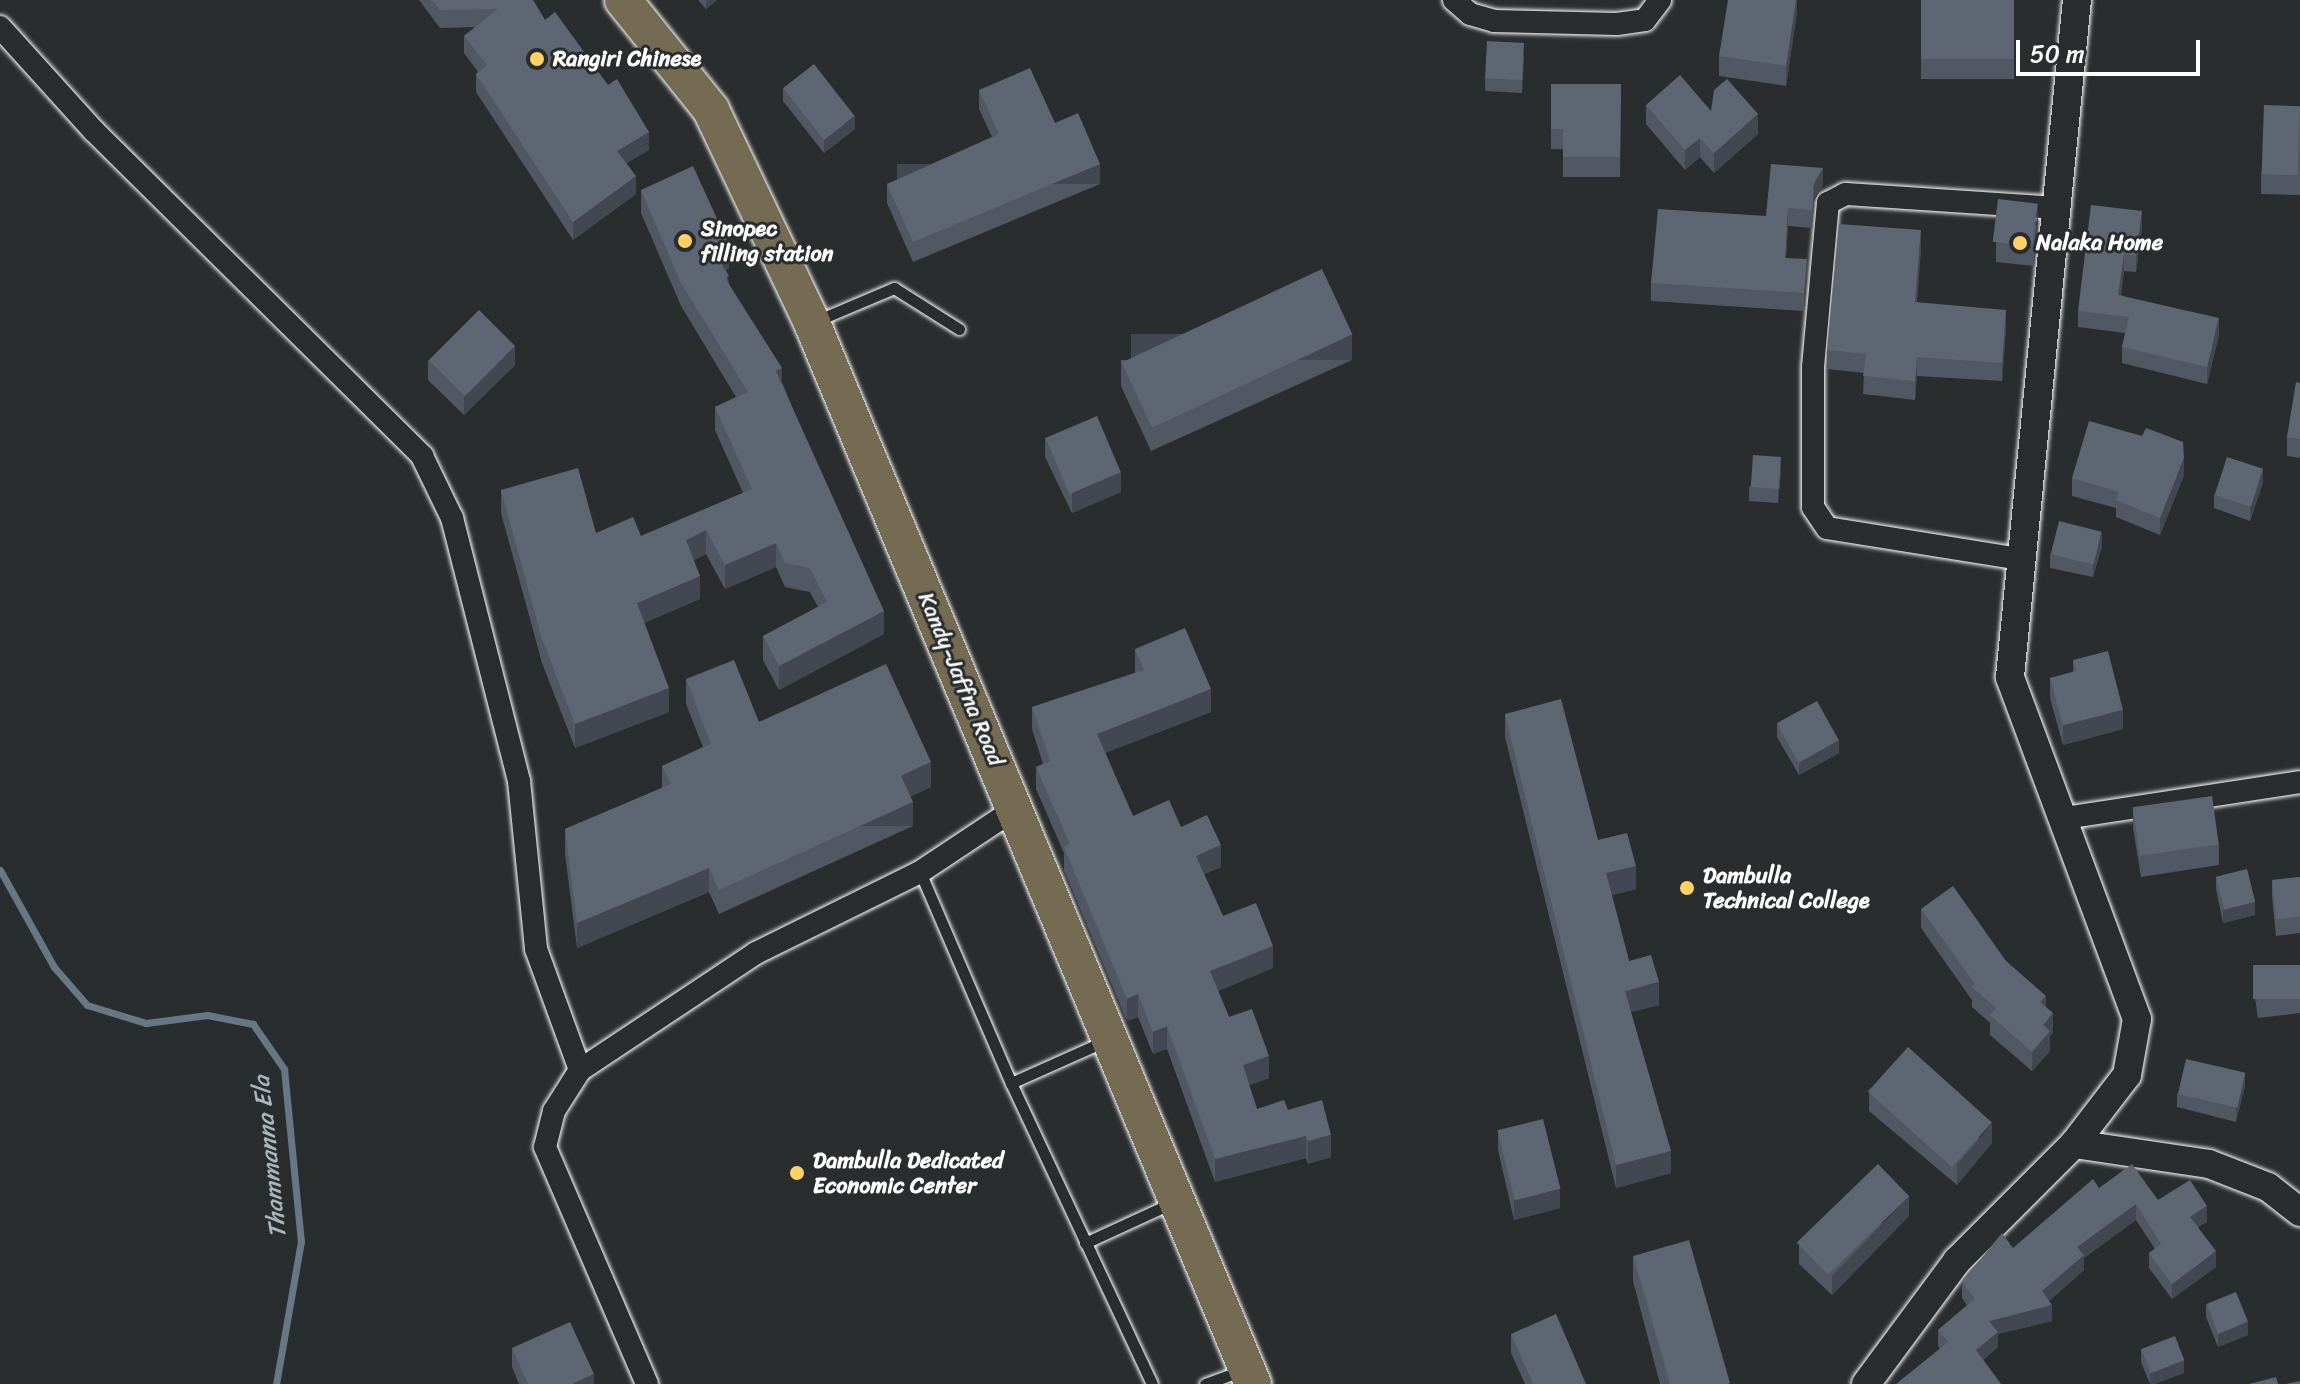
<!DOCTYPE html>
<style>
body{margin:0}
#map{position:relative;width:2300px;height:1384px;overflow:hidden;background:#2a2d2e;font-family:Sriracha,sans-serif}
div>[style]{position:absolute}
.stream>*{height:7px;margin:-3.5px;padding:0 3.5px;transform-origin:3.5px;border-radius:3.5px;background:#667885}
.roads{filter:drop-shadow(0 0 2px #fff) drop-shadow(0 0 2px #fff)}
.service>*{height:11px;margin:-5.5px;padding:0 5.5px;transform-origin:5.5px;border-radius:5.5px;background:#2a2d2e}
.minor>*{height:22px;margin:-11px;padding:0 11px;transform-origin:11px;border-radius:11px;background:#2a2d2e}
.tertiary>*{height:28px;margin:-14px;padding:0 14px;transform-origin:14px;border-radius:14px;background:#2a2d2e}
.trunk>*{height:36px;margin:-18px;padding:0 18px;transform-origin:18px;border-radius:18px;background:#746b52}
.wall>*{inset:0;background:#515864;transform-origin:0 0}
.shaded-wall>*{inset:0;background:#424751;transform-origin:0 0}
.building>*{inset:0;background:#5e6674;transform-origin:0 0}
.dots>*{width:22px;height:22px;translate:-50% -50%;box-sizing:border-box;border:4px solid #2a2d2e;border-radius:50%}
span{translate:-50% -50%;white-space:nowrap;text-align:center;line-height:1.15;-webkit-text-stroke:6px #2a2d2e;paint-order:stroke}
.poi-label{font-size:22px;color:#fff;font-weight:700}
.left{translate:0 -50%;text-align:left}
.street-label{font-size:22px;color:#fff}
.water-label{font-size:24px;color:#abb5bc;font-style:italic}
.scale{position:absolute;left:2016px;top:40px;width:184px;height:36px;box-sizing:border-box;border:4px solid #fff;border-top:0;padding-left:10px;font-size:24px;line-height:28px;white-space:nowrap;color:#fff;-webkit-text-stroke:6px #2a2d2e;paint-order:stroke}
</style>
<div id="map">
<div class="stream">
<div style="left:0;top:870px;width:111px;rotate:60.9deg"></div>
<div style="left:54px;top:967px;width:50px;rotate:49deg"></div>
<div style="left:87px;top:1005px;width:62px;rotate:17deg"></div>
<div style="left:146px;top:1023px;width:62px;rotate:-7.5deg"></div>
<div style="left:207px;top:1015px;width:47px;rotate:11.1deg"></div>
<div style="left:253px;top:1024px;width:55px;rotate:55.4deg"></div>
<div style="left:284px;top:1069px;width:173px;rotate:84.4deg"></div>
<div style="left:301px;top:1241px;width:145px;rotate:99.9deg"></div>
</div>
<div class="roads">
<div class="service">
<div style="left:816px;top:321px;width:85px;rotate:-22.9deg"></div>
<div style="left:894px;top:288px;width:77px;rotate:32.2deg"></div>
<div style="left:920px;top:872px;width:230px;rotate:66.7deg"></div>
<div style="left:1011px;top:1083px;width:332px;rotate:64.9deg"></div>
<div style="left:1011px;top:1083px;width:103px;rotate:-24.1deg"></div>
<div style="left:1085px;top:1243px;width:98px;rotate:-24.7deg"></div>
<div style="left:1205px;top:1384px;width:40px;rotate:-20.2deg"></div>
</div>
<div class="minor">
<div style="left:1454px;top:0;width:21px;rotate:41deg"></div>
<div style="left:1470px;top:14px;width:25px;rotate:16deg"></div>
<div style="left:1494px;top:21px;width:123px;rotate:1.4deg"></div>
<div style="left:1617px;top:24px;width:28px;rotate:-8deg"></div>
<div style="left:1645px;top:20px;width:25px;rotate:-53deg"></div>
<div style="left:0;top:27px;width:140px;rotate:47.9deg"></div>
<div style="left:94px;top:131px;width:462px;rotate:44.7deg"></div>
<div style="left:422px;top:456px;width:69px;rotate:64.2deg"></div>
<div style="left:452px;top:518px;width:271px;rotate:75.7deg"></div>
<div style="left:519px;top:781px;width:169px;rotate:84.2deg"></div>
<div style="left:536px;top:949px;width:129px;rotate:70deg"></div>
<div style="left:580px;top:1070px;width:49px;rotate:122.4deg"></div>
<div style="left:554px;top:1111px;width:37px;rotate:104deg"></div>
<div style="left:545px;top:1147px;width:258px;rotate:66.7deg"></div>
<div style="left:2020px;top:559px;width:195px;rotate:-170.9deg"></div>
<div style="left:1827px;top:528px;width:25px;rotate:-124deg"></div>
<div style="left:1813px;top:507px;width:140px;rotate:-90deg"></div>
<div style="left:1813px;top:367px;width:165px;rotate:-84.8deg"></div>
<div style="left:1828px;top:203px;width:20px;rotate:-27deg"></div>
<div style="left:1846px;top:194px;width:212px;rotate:3.8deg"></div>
<div style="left:2065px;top:818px;width:238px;rotate:-8.7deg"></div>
<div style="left:580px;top:1070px;width:211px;rotate:-33.6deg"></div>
<div style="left:756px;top:953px;width:183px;rotate:-26.3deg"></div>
<div style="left:920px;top:872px;width:114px;rotate:-33.6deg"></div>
</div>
<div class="tertiary">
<div style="left:2074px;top:1144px;width:87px;rotate:-52.5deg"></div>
<div style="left:2127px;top:1075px;width:57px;rotate:-79.9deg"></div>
<div style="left:2137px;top:1019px;width:365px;rotate:-110.4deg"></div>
<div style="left:2010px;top:677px;width:680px;rotate:-84.35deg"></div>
<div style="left:1866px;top:1384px;width:153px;rotate:-53.5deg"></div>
<div style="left:1957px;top:1261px;width:165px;rotate:-45deg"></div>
<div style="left:2074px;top:1144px;width:136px;rotate:8.4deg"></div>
<div style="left:2209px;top:1164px;width:63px;rotate:21.3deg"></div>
<div style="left:2268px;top:1187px;width:41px;rotate:38deg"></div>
</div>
<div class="trunk">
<div style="left:623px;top:0;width:141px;rotate:51.3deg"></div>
<div style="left:711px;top:110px;width:236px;rotate:64.6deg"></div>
<div style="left:812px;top:323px;width:1149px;rotate:67.43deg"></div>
</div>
</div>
<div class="wall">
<div style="clip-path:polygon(419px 0,533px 0,545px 20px,649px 150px,626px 163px,636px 194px,573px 240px,476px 92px,476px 74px,478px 72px,464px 53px,464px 36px,475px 27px,440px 28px)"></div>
<div style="clip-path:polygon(698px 0,717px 0,706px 9px)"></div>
<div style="clip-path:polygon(1797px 0,1797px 12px,1786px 86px,1719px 76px,1719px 56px)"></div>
<div style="left:1921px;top:0;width:93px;height:79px"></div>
<div style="clip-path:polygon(1524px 56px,1522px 93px,1485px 91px,1485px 78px)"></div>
<div style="clip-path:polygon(1551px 84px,1621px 84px,1620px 177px,1563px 177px,1563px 149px,1551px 149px)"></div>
<div style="clip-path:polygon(783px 88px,855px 129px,824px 153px,783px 101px)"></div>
<div style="clip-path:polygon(979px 90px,1055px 123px,1100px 184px,913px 262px,887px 203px,887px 184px,992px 137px,979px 109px)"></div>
<div style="clip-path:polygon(1646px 105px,1711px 111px,1758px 134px,1714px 173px,1700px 157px,1685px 170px,1646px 124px)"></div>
<div style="clip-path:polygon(2300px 106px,2300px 195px,2261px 194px,2261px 174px)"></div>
<div style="clip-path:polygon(1823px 185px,1814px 201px,1812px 228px,1788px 226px,1786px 258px,1807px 276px,1804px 311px,1651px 301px,1651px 283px,1766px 216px)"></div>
<div style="clip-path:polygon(641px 190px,729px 268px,726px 270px,729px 284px,782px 382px,884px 634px,779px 690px,763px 660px,763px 636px,818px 607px,810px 592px,785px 587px,776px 567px,725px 589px,706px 554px,694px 560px,700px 599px,644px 623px,669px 712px,575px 748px,542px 663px,501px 513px,501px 490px,596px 533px,641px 536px,743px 493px,715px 430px,715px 407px,736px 397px,681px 306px,641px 213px)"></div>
<div style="clip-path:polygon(2038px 224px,2034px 266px,1996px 262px,1996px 242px)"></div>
<div style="clip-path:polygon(2142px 227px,2136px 272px,2124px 271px,2121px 295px,2219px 335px,2207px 384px,2122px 363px,2122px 347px,2125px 333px,2078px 327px,2078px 311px)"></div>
<div style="clip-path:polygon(1921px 249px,1917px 302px,2006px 329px,2002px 381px,1917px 376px,1915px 400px,1863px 394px,1864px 373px,1827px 369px,1827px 350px)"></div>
<div style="clip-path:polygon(428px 360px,515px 365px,464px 415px,428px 380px)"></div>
<div style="clip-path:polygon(1121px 360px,1352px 360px,1151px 451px,1121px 386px)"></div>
<div style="clip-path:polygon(2300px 383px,2300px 458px,2287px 456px,2287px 437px)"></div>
<div style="clip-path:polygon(1045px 437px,1121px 492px,1072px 513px,1045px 457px)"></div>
<div style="clip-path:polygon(1781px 470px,1778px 503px,1749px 501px,1749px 487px)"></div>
<div style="clip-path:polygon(2184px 475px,2160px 535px,2116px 517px,2116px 508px,2072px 496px,2072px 478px)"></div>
<div style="clip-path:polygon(2263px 483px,2250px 521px,2214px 508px,2214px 495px)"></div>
<div style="clip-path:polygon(2102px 546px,2093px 577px,2050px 568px,2050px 554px)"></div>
<div style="clip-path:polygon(1135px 649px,1211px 712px,1105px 753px,1133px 816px,1181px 827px,1221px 867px,1204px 874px,1223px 916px,1273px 968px,1218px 991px,1229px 1017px,1269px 1078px,1249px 1085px,1257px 1109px,1288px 1110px,1331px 1157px,1308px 1164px,1306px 1158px,1215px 1182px,1167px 1049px,1153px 1054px,1138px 1017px,1127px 1021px,1064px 870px,1064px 853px,1036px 789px,1036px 767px,1043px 764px,1032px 729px,1032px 707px,1135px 673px)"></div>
<div style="clip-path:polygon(2073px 660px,2123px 729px,2063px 745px,2050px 698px,2050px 678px,2073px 672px)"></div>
<div style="clip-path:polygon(686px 679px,759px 722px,931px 787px,910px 797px,913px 826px,719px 914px,709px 892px,577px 948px,565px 854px,565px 829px,662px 788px,662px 766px,703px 747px,686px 704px)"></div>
<div style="clip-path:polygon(1505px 714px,1598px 840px,1636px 889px,1612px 895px,1629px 961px,1659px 1005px,1631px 1012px,1671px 1173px,1616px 1188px,1505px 737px)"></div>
<div style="clip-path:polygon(1777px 724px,1839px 753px,1799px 775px,1777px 737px)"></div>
<div style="clip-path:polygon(2133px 808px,2219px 845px,2219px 865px,2141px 877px,2133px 828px)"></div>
<div style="clip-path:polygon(2216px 876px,2255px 915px,2223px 923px,2216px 889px)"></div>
<div style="clip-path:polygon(2300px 877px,2300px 933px,2276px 936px,2272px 897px,2272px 880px)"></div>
<div style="clip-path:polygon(1921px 909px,2006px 961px,2046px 1007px,2053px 1033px,2050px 1036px,2050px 1051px,2032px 1071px,1990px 1035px,1990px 1023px,1972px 1007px,1972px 1000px,1921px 928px)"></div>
<div style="clip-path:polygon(2300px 965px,2300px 1013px,2258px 1018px,2253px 984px,2253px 971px)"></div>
<div style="clip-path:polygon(2245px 1086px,2236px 1122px,2177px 1107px,2177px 1094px)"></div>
<div style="clip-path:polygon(1869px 1092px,1992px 1143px,1957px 1185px,1869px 1111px)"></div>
<div style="clip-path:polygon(1498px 1131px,1560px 1208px,1514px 1220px,1498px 1150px)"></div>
<div style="clip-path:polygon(2099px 1188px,2158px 1200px,2207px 1222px,2198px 1227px,2216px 1267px,2172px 1299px,2149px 1268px,2149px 1253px,2155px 1249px,2136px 1220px,2084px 1258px,2084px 1270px,2049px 1301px,2052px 1321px,1998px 1334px,1998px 1347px,1983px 1360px,1940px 1349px,1938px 1346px,1938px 1330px,1967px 1305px,1962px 1298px,1962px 1282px,2013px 1248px)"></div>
<div style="clip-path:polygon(1909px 1216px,1832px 1295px,1799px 1264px,1799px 1245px)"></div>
<div style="clip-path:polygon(1633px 1255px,1729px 1384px,1660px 1384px,1633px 1281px)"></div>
<div style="clip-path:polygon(2206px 1304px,2248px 1335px,2218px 1347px,2206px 1317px)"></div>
<div style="clip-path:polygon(1511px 1334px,1586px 1384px,1525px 1384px,1511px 1353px)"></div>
<div style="clip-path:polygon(512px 1348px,594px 1384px,519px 1384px,512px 1367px)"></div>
<div style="clip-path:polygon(2141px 1349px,2184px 1373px,2154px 1384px,2150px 1384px,2141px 1362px)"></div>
</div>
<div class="shaded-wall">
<div style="clip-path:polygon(706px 0,717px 0,706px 9px)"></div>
<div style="clip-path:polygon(1796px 0,1797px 0,1797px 12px,1786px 86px,1786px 66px)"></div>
<div style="clip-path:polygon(1758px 114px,1758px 134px,1714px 173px,1714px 153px)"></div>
<div style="clip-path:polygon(855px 116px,855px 129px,824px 153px,824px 140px)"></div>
<div style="clip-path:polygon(649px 132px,649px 150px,617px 169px,617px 151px)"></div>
<div style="clip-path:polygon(1700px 138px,1700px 157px,1685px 170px,1685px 150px)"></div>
<div style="left:1100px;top:164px;width:20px;height:203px;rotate:90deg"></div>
<div style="clip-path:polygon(1823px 168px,1823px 185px,1814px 201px,1812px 228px,1814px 184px)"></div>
<div style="clip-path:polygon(636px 176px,636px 194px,573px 240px,573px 222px)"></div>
<div style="clip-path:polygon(2038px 204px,2038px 224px,2034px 266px,2034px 246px)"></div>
<div style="clip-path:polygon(1788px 208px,1788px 226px,1785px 275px,1785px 258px)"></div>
<div style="clip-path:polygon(2142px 211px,2142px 227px,2136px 272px,2136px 256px)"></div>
<div style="clip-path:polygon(1921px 230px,1921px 249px,1915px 321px,1915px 302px)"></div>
<div style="clip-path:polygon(729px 245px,729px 268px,714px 275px,714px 252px)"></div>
<div style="clip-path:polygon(2124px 254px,2124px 271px,2118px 311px,2118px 295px)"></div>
<div style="clip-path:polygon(1807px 259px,1807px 276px,1804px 311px,1804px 293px)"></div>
<div style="clip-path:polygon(2006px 310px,2006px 329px,2002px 381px,2002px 363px)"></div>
<div style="clip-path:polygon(2219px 318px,2219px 335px,2207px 384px,2207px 367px)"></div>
<div style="left:1352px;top:334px;width:26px;height:221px;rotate:90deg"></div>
<div style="clip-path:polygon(515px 346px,515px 365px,464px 415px,464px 396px)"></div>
<div style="clip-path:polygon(1917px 357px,1917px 376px,1915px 400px,1915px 381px)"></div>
<div style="clip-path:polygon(782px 368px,782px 391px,776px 371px)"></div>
<div style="clip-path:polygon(1781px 457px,1781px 470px,1778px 503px,1778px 490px)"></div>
<div style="clip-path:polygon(2184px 458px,2184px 475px,2160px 535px,2160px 518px)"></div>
<div style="clip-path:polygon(2263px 469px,2263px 483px,2250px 521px,2250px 507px)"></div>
<div style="clip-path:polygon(1121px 472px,1121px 492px,1072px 513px,1072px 493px)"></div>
<div style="clip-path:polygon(706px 530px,706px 554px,686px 563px,686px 540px)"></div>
<div style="clip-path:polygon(2102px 532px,2102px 546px,2093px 577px,2093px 564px)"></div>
<div style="clip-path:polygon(776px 543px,776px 567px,725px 589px,725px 565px)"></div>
<div style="clip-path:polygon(700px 576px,700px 599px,637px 626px,637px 603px)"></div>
<div style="clip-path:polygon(884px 611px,884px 634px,779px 690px,779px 666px)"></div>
<div style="clip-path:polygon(669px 688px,669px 712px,575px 748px,575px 724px)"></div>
<div style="clip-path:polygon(1211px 689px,1211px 712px,1097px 756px,1097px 734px)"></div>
<div style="clip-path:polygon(2123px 710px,2123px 729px,2063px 745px,2063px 725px)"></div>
<div style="clip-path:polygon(1839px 740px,1839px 753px,1799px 775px,1799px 762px)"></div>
<div style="clip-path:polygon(931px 762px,931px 787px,901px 801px,901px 776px)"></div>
<div style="left:913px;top:802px;width:24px;height:213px;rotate:90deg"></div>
<div style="clip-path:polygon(1221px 845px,1221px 867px,1196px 878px,1196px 856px)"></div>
<div style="clip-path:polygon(1636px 866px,1636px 889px,1606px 896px,1606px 873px)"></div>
<div style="clip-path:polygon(709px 868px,709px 892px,577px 948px,577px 923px)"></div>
<div style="clip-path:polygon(2255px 902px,2255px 915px,2223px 923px,2223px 909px)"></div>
<div style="clip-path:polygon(1273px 946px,1273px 968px,1210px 994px,1210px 971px)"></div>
<div style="clip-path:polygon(1659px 982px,1659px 1005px,1625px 1013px,1625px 991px)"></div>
<div style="clip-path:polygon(1138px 994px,1138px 1017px,1127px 1021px,1127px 999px)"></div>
<div style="clip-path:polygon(2046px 996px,2046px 1015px,2040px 1002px)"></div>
<div style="clip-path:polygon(2053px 1013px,2053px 1033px,2050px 1036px,2050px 1051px,2032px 1071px,2032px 1052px,2043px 1025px)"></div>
<div style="clip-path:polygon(1167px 1026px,1167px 1049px,1153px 1054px,1153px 1032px)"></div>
<div style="clip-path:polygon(1269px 1056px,1269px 1078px,1243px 1088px,1243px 1065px)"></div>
<div style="clip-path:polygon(2245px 1073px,2245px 1086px,2236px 1122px,2236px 1108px)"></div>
<div style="clip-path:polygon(1992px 1123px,1992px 1143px,1957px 1185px,1957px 1165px)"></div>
<div style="clip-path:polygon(1331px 1135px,1331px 1157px,1308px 1164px,1308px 1141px)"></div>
<div style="clip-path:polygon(1306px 1136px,1306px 1158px,1215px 1182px,1215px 1159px)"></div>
<div style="clip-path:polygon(1671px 1151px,1671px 1173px,1616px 1188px,1616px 1165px)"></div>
<div style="clip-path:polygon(1560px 1189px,1560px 1208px,1514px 1220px,1514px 1200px)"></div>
<div style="clip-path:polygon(1909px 1196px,1909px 1216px,1832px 1295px,1832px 1276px)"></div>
<div style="clip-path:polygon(2136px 1204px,2136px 1220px,2084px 1258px,2084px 1270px,2042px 1307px,2042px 1291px,2077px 1247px)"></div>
<div style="clip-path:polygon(2207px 1206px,2207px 1222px,2190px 1232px,2190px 1217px)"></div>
<div style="clip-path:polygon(2216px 1251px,2216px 1267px,2172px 1299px,2172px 1284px)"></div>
<div style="clip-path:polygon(2052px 1305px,2052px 1321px,1998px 1334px,1998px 1347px,1976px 1366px,1976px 1350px,1989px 1321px)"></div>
<div style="clip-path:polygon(2248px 1322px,2248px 1335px,2218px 1347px,2218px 1334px)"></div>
<div style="clip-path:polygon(2184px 1360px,2184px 1373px,2154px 1384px,2150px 1384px,2150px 1372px)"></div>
<div style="clip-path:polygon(594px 1374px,594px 1384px,572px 1384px)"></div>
</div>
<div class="building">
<div style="clip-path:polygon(432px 0,533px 0,545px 20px,555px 12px,608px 85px,617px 79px,649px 132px,617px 151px,636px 176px,573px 222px,476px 74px,487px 65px,464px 36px,498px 9px,440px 10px)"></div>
<div style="clip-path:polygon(1728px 0,1796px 0,1786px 66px,1719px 56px)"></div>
<div style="left:1921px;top:0;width:93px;height:59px"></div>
<div style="left:1487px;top:41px;width:37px;height:37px;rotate:3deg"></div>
<div style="left:814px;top:64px;width:66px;height:39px;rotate:52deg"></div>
<div style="clip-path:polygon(1030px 68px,1055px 123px,1078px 113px,1100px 164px,913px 242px,887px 184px,999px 134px,979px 90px)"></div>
<div style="clip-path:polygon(1680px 75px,1711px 111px,1714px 90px,1727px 79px,1758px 114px,1714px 153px,1700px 138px,1685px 150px,1646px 105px)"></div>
<div style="clip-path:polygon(1551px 84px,1621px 84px,1620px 157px,1563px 157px,1563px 129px,1551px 129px)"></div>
<div style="left:2264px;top:105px;width:36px;height:69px;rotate:2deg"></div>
<div style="clip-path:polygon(1771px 164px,1823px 168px,1814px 184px,1812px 210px,1788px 208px,1785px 258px,1807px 259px,1804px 293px,1651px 283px,1658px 209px,1766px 216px)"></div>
<div style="clip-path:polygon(693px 166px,729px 245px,714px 252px,729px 276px,725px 278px,782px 368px,776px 371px,884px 611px,779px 666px,763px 636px,827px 602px,810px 568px,785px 563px,776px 543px,725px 565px,706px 530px,686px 540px,700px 576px,637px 603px,669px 688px,575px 724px,542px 639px,501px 490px,578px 468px,596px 533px,633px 517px,641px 536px,752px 489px,715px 407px,748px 392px,681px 283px,641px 190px)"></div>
<div style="left:1998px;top:199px;width:40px;height:43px;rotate:7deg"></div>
<div style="clip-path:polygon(2091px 205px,2142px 211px,2136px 256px,2124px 254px,2118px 295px,2219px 318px,2207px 367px,2122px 347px,2129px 317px,2078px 311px)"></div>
<div style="clip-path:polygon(1839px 224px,1921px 230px,1915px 302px,2006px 310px,2002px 363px,1917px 357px,1915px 381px,1863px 376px,1866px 354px,1827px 350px)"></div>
<div style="left:1322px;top:269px;width:72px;height:221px;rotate:65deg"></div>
<div style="left:479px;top:310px;width:51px;height:71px;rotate:45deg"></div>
<div style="clip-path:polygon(2296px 382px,2300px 383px,2300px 439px,2287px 437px)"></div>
<div style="left:1097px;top:416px;width:61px;height:56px;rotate:67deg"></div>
<div style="clip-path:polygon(2089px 421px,2142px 436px,2146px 428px,2183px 442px,2184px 458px,2160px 518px,2116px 500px,2119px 492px,2072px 478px)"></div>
<div style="left:1753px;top:455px;width:28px;height:32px;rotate:4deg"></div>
<div style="left:2227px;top:457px;width:38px;height:40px;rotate:18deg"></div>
<div style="left:2059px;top:521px;width:44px;height:34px;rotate:14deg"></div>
<div style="clip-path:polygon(1185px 628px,1211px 689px,1097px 734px,1133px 816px,1169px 800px,1181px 827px,1207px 815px,1221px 845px,1196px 856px,1223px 916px,1256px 903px,1273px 946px,1210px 971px,1229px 1017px,1252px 1009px,1269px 1056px,1243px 1065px,1257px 1109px,1284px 1100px,1288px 1110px,1322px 1100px,1331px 1135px,1308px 1141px,1306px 1136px,1215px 1159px,1167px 1026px,1153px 1032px,1138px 994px,1127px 999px,1064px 847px,1070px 844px,1036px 767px,1050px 761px,1032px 707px,1144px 670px,1135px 649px)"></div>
<div style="clip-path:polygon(2108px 651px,2123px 710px,2063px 725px,2050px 678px,2076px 671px,2073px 660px)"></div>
<div style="clip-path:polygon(734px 660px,759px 722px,886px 664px,931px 762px,901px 776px,913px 802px,719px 890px,709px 868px,577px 923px,565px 829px,671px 784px,662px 766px,711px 744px,686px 679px)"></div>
<div style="clip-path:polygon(1561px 699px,1598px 840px,1627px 833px,1636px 866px,1606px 873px,1629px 961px,1651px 955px,1659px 982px,1625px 991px,1671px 1151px,1616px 1165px,1505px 714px)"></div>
<div style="left:1817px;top:701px;width:45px;height:46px;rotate:61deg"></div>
<div style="left:2212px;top:796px;width:49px;height:80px;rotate:82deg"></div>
<div style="left:2247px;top:869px;width:34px;height:32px;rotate:76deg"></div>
<div style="clip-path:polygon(2300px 877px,2300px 917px,2276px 919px,2272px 880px)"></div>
<div style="clip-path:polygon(1953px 886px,2006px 961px,2046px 996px,2040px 1002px,2053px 1013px,2043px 1025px,2050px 1031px,2032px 1052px,1990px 1015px,1996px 1008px,1972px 987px,1975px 984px,1921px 909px)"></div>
<div style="left:2300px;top:965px;width:34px;height:47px;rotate:90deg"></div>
<div style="left:1908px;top:1047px;width:113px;height:60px;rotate:42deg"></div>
<div style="left:2186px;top:1059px;width:61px;height:36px;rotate:13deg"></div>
<div style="left:1543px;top:1119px;width:72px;height:47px;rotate:76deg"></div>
<div style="left:1878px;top:1164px;width:45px;height:113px;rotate:46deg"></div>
<div style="clip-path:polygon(2132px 1164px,2158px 1200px,2190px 1180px,2207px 1206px,2190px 1217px,2216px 1251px,2172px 1284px,2149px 1253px,2161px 1244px,2136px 1204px,2077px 1247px,2084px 1255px,2042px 1291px,2052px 1305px,1989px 1321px,1998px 1332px,1976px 1350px,2001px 1384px,1896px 1384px,1948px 1342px,1938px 1330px,1975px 1299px,1962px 1282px,2002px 1233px,2013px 1248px,2093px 1179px,2099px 1188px)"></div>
<div style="left:1689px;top:1240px;width:149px;height:58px;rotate:74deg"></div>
<div style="left:2236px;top:1292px;width:32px;height:32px;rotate:68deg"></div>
<div style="clip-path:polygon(1556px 1314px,1586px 1384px,1533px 1384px,1511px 1334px)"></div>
<div style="clip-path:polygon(570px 1322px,594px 1374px,572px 1384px,528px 1384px,512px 1348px)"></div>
<div style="left:2175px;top:1336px;width:26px;height:36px;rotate:69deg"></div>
<div style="clip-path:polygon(2276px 1377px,2278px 1384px,2249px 1384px)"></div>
<div style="clip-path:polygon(2300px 1381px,2300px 1384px,2286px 1384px)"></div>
</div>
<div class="dots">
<div style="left:537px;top:59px;background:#ffd166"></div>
<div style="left:685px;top:241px;background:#ffd166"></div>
<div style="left:2020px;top:243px;background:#ffd166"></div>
<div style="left:1687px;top:888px;background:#ffd166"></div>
<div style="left:797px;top:1173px;background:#ffd166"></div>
</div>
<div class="poi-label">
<span class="left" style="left:553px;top:59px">Rangiri Chinese</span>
<span class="left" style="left:701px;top:241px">Sinopec<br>filling station</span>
<span class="left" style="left:2036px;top:243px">Nalaka Home</span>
<span class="left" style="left:1703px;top:888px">Dambulla<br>Technical College</span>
<span class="left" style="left:813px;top:1173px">Dambulla Dedicated<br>Economic Center</span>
</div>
<div class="street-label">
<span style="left:961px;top:679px;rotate:67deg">Kandy-Jaffna Road</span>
</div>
<div class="water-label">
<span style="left:270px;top:1157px;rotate:-96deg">Thammanna Ela</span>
</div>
<div class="scale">50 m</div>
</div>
